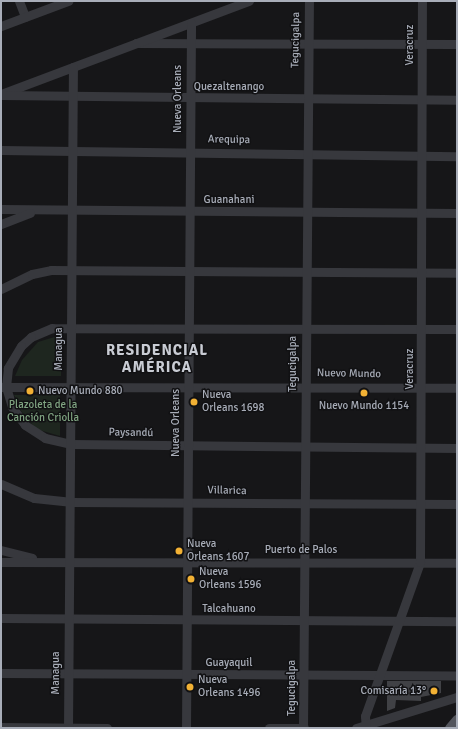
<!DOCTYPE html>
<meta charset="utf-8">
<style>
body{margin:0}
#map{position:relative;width:458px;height:729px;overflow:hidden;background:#161618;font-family:Signika,sans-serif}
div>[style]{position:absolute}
.green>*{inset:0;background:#1e261f}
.building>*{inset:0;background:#404145}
.minor>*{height:9px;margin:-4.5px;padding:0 4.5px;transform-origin:4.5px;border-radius:4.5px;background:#37383d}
.major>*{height:11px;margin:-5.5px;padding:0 5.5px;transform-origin:5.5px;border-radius:5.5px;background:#53555c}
.dots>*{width:11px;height:11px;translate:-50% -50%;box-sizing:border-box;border:2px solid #111113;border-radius:50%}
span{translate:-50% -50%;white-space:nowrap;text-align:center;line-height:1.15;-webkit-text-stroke:3px #111113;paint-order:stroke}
.street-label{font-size:11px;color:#a8adb8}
.poi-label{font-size:11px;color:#a8adb8}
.left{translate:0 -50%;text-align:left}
.right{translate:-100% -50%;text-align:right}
.park-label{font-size:11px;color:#7fa381}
.district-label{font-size:15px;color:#c9ccd4;font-weight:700;letter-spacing:1px}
.frame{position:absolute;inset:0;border:2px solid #a8adb8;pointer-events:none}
</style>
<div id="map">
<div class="green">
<div style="clip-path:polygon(61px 335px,61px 376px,15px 376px,22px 360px,38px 342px)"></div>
<div style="clip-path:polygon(14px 395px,60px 395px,60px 436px,36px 429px,21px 411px)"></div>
</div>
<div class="building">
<div style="clip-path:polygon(387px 681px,441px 681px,441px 693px,421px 697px,421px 701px,396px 700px,395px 708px,387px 711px)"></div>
</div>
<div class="minor">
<div style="left:19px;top:1px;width:17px;rotate:69deg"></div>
<div style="left:1px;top:26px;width:72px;rotate:-20.5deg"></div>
<div style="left:136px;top:43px;width:321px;rotate:0.2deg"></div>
<div style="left:1px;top:94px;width:265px;rotate:-20.6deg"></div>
<div style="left:1px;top:95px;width:456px;rotate:0.6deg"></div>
<div style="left:1px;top:150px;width:456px;rotate:0.8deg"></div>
<div style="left:1px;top:209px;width:456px;rotate:0.5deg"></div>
<div style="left:1px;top:224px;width:31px;rotate:-21deg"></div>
<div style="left:1px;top:289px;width:34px;rotate:-26deg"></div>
<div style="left:32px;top:274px;width:19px;rotate:-12deg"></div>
<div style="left:51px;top:270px;width:406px;rotate:0.4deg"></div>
<div style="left:457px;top:329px;width:405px;rotate:-179.9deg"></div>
<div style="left:52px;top:328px;width:23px;rotate:157deg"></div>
<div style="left:31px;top:337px;width:13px;rotate:138deg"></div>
<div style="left:21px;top:346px;width:26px;rotate:121deg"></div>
<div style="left:8px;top:368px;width:19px;rotate:96deg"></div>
<div style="left:6px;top:387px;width:21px;rotate:73deg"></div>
<div style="left:12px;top:407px;width:22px;rotate:54deg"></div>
<div style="left:25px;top:425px;width:24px;rotate:33deg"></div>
<div style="left:45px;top:438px;width:26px;rotate:13deg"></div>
<div style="left:70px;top:444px;width:387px;rotate:0.6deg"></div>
<div style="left:1px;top:387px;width:456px;rotate:0.1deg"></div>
<div style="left:1px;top:484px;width:36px;rotate:23deg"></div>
<div style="left:34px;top:498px;width:36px;rotate:6deg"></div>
<div style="left:70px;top:502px;width:387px;rotate:0.3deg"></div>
<div style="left:1px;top:550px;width:32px;rotate:14deg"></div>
<div style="left:1px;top:562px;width:456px;rotate:0.1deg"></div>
<div style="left:1px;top:618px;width:456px;rotate:0.4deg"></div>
<div style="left:1px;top:673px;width:456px;rotate:0.3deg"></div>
<div style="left:1px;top:727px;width:106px;rotate:0.5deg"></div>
<div style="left:68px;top:728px;width:661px;rotate:-89.57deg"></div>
<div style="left:186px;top:728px;width:705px;rotate:-89.59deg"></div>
<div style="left:269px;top:728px;width:35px"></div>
<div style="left:303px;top:728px;width:727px;rotate:-89.53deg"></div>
<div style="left:356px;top:728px;width:106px;rotate:-17.1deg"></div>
<div style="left:366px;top:728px;width:12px;rotate:-95deg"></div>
<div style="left:365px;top:716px;width:164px;rotate:-70.3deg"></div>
<div style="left:420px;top:562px;width:561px;rotate:-89.8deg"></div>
</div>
<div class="major">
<div style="left:450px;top:728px;width:11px;rotate:-49deg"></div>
</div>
<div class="dots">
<div style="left:30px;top:391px;background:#f2b134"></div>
<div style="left:364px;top:393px;background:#f2b134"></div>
<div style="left:194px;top:402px;background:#f2b134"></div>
<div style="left:179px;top:551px;background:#f2b134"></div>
<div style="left:191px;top:579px;background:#f2b134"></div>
<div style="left:190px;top:687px;background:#f2b134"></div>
<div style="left:434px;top:691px;background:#f2b134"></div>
</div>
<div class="street-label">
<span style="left:296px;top:40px;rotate:-89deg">Tegucigalpa</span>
<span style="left:410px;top:45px;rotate:-90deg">Veracruz</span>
<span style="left:229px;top:87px">Quezaltenango</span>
<span style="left:178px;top:99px;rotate:-90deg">Nueva Orleans</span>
<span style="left:229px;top:140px;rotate:1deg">Arequipa</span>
<span style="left:229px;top:200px">Guanahani</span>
<span style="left:59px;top:349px;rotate:-90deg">Managua</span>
<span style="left:293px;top:364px;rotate:-90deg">Tegucigalpa</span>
<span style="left:410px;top:369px;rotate:-90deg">Veracruz</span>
<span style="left:349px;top:374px;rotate:1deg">Nuevo Mundo</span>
<span style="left:176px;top:423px;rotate:-90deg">Nueva Orleans</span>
<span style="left:131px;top:433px;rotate:1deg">Paysandú</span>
<span style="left:227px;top:491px;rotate:1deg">Villarica</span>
<span style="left:301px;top:550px">Puerto de Palos</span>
<span style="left:229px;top:609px">Talcahuano</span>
<span style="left:229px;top:663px">Guayaquil</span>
<span style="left:56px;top:673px;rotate:-90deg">Managua</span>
<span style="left:292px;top:688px;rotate:-90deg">Tegucigalpa</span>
</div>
<div class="poi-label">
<span class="left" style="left:38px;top:391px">Nuevo Mundo 880</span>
<span class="left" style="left:202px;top:402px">Nueva<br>Orleans 1698</span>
<span style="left:364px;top:406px">Nuevo Mundo 1154</span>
<span class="left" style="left:187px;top:551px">Nueva<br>Orleans 1607</span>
<span class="left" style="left:199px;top:579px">Nueva<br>Orleans 1596</span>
<span class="left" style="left:198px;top:687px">Nueva<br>Orleans 1496</span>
<span class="right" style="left:426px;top:691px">Comisaría 13°</span>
</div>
<div class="park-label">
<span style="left:43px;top:412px">Plazoleta de la<br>Canción Criolla</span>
</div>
<div class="district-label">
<span style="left:157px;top:359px">RESIDENCIAL<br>AMÉRICA</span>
</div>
<div class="frame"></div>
</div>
